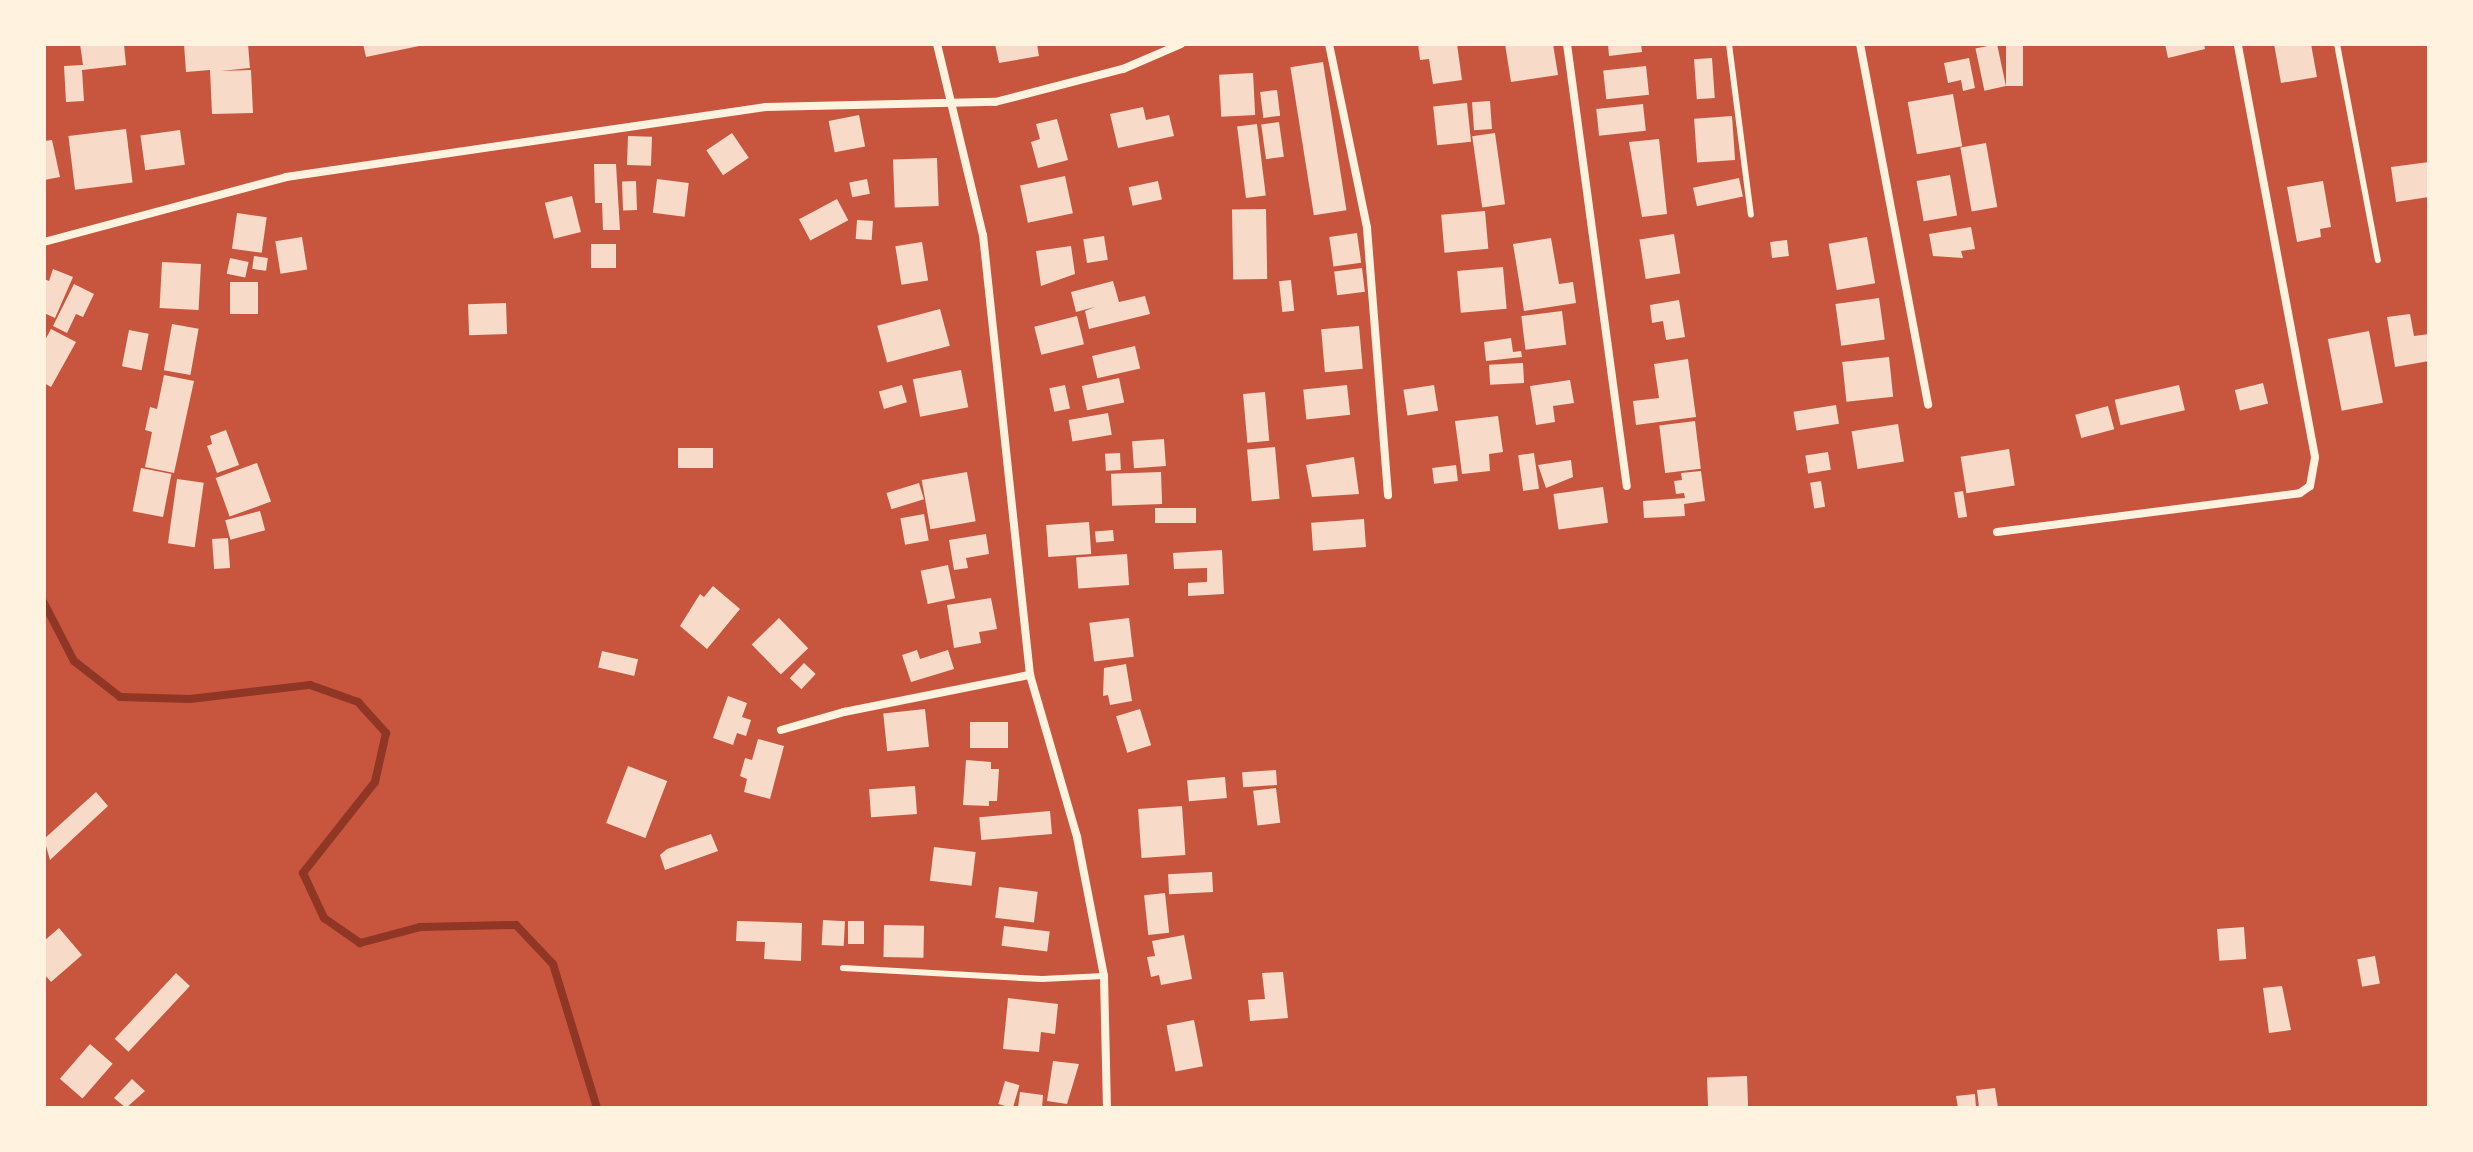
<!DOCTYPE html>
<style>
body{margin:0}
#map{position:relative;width:2473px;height:1152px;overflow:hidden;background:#c8553d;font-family:Overpass,sans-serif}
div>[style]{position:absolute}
.stream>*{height:8px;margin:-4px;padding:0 4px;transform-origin:4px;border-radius:4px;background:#8f3625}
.building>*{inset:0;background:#f7dbc8;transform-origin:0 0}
.service>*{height:6px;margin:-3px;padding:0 3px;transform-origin:3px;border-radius:3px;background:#fff3e0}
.minor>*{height:8px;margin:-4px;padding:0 4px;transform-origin:4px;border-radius:4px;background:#fff3e0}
span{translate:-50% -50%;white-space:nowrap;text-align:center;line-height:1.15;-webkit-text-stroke:6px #fff3e0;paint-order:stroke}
.frame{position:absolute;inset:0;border:46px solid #fff3e0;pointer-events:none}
</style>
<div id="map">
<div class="stream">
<div style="left:44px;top:603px;width:65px;rotate:62.7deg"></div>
<div style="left:74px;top:661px;width:58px;rotate:38deg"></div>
<div style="left:120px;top:697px;width:70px;rotate:1.6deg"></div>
<div style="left:190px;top:699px;width:121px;rotate:-6.7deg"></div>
<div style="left:310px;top:685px;width:51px;rotate:19.5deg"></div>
<div style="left:358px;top:702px;width:42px;rotate:47.9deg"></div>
<div style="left:386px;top:733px;width:50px;rotate:102.7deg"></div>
<div style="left:375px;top:782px;width:116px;rotate:128.4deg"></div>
<div style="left:303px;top:873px;width:50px;rotate:65deg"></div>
<div style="left:324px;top:918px;width:44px;rotate:34.8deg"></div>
<div style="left:360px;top:943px;width:62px;rotate:-14.9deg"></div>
<div style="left:420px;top:927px;width:96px;rotate:-1.2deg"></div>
<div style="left:516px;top:925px;width:54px;rotate:46.5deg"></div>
<div style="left:553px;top:964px;width:151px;rotate:73deg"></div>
</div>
<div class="building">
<div style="clip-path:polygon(80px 44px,124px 44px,126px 65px,82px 70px,84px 101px,66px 102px,64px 66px,83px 65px)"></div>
<div style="clip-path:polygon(184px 44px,248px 44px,250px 68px,221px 71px,251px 70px,253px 113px,212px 114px,210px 70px,186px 72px)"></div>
<div style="clip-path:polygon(363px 44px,424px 44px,424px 45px,366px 57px)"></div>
<div style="clip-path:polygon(995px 44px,1037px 44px,1039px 56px,999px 63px)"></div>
<div style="clip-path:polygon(1418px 44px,1457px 44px,1462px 80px,1433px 84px,1429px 59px,1420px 60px)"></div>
<div style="clip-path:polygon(1505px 44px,1553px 44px,1558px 75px,1511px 82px)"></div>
<div style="clip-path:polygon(1608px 44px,1641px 44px,1642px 52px,1609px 56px)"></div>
<div style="left:1997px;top:44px;width:43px;height:22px;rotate:78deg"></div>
<div style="left:2006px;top:44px;width:17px;height:42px"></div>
<div style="clip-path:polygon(2165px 44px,2204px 44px,2205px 49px,2168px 58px)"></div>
<div style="clip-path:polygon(2274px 44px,2311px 44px,2317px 77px,2281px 83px)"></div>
<div style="left:1712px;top:58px;width:40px;height:18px;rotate:86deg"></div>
<div style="clip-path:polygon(1969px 58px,1975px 88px,1963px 91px,1961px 80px,1948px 83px,1944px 63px)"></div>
<div style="left:1323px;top:62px;width:150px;height:33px;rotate:81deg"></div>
<div style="left:1646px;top:66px;width:29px;height:43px;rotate:84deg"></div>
<div style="left:1253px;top:73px;width:42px;height:34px;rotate:87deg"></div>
<div style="left:1277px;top:90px;width:26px;height:17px;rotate:83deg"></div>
<div style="left:1953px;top:94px;width:53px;height:46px;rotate:80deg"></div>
<div style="left:1490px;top:101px;width:28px;height:18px;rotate:86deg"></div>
<div style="left:1467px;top:103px;width:39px;height:34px;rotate:84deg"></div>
<div style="left:1643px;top:104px;width:27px;height:47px;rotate:84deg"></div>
<div style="clip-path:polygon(1143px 107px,1146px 120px,1169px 115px,1174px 136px,1118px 148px,1110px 114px)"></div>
<div style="left:859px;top:115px;width:32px;height:31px;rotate:79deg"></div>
<div style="left:1732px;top:116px;width:44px;height:38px;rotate:86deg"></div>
<div style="clip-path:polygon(1057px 119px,1068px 160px,1038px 168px,1031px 142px,1040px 139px,1036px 124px)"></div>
<div style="left:1279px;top:122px;width:35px;height:18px;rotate:82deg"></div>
<div style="left:1257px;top:124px;width:72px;height:20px;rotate:83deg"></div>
<div style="left:126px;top:129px;width:54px;height:58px;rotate:83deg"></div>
<div style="left:180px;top:130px;width:35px;height:40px;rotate:82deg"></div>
<div style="left:732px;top:133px;width:30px;height:31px;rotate:56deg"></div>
<div style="left:1495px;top:133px;width:72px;height:23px;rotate:82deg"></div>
<div style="left:628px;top:136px;width:24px;height:29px;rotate:2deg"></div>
<div style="clip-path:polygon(1659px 139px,1667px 214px,1642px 217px,1629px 142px)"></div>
<div style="clip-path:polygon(52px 140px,60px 177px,44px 180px,44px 141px)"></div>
<div style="left:1986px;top:143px;width:65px;height:26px;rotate:80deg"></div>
<div style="left:937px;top:158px;width:48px;height:44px;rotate:88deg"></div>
<div style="clip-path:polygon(2429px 162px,2429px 197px,2396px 202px,2391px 167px)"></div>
<div style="clip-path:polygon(594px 164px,616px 164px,620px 230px,603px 230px,602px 203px,595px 203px)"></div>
<div style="left:1950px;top:175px;width:41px;height:34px;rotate:80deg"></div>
<div style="left:1065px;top:176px;width:38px;height:46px;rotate:78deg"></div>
<div style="left:1739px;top:178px;width:19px;height:47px;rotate:78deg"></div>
<div style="left:657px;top:179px;width:32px;height:34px;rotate:7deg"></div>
<div style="left:867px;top:179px;width:15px;height:18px;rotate:79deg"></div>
<div style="left:636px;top:181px;width:29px;height:14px;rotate:88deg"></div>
<div style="left:1158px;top:181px;width:19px;height:30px;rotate:78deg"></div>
<div style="clip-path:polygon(2323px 181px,2331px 227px,2320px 229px,2321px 237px,2297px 242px,2287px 187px)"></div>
<div style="left:572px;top:196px;width:37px;height:28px;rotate:76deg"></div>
<div style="left:837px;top:199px;width:24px;height:43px;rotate:62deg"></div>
<div style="left:1266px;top:209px;width:70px;height:34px;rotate:89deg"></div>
<div style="left:1485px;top:211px;width:38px;height:44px;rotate:85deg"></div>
<div style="left:237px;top:213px;width:30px;height:36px;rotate:8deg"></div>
<div style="left:857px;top:220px;width:16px;height:19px;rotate:4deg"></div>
<div style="clip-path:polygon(1971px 227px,1975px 249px,1961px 251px,1963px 258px,1933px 256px,1929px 234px)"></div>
<div style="left:1357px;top:233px;width:30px;height:28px;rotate:82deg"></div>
<div style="left:1674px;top:234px;width:40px;height:35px;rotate:81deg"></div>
<div style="left:1104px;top:236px;width:24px;height:21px;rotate:81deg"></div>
<div style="left:302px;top:237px;width:33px;height:27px;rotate:81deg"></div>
<div style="left:1867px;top:237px;width:47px;height:39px;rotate:80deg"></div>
<div style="clip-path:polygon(1551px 238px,1559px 284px,1573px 282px,1576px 303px,1524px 311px,1513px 244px)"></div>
<div style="left:1787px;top:240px;width:16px;height:17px;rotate:83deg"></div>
<div style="left:922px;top:242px;width:39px;height:27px;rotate:81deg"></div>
<div style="left:591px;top:244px;width:25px;height:24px"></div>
<div style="clip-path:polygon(1071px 246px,1075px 274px,1041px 286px,1036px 251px)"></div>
<div style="left:254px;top:256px;width:14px;height:13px;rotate:8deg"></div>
<div style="left:230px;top:258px;width:19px;height:16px;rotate:12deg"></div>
<div style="left:162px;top:262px;width:39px;height:46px;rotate:3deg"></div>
<div style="left:1503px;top:267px;width:42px;height:46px;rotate:85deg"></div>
<div style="left:1362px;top:268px;width:24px;height:28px;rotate:83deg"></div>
<div style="clip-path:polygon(53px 269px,73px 277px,55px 318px,44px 313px,44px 279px,49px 281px)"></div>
<div style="left:1291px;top:280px;width:31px;height:12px;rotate:84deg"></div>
<div style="clip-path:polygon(1113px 281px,1119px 302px,1145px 296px,1150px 314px,1089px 329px,1085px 311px,1095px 307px,1076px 312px,1071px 292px)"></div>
<div style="left:230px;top:282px;width:28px;height:32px"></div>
<div style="clip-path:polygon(74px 284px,94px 294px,83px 317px,76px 314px,67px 333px,53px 326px)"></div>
<div style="left:1879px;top:298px;width:42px;height:44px;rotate:82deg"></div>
<div style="clip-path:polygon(1679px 300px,1685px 337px,1666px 340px,1663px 321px,1652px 323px,1650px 305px)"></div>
<div style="left:506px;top:303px;width:31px;height:38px;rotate:88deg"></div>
<div style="left:940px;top:309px;width:38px;height:65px;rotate:75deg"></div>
<div style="left:1562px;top:311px;width:34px;height:41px;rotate:83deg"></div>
<div style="clip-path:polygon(2410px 314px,2414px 336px,2429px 334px,2429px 361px,2395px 367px,2387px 317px)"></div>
<div style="left:1077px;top:316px;width:29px;height:44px;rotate:76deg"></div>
<div style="left:172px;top:324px;width:27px;height:47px;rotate:10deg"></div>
<div style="left:1359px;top:326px;width:43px;height:38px;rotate:85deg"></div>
<div style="clip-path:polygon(51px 329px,76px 342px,51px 387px,44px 383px,44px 342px)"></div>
<div style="left:129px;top:330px;width:20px;height:37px;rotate:11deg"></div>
<div style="left:2369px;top:331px;width:73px;height:42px;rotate:79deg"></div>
<div style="clip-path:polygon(1511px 338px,1513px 352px,1521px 351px,1522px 357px,1486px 361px,1484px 342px)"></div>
<div style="left:1135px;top:346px;width:23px;height:44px;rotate:77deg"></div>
<div style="left:1889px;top:357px;width:40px;height:47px;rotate:84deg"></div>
<div style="clip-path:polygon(1688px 359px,1696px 417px,1636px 425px,1633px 401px,1659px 398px,1654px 364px)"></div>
<div style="left:1523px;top:363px;width:20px;height:34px;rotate:87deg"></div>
<div style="left:961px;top:370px;width:38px;height:49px;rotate:79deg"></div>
<div style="clip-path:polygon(164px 375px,194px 381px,174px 473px,145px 467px,152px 432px,145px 430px,150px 407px,157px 409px)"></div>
<div style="left:1119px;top:378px;width:25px;height:38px;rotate:78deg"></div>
<div style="clip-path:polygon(1570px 380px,1574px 403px,1553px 406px,1555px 422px,1536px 425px,1530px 386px)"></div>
<div style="left:2263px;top:383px;width:21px;height:29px;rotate:76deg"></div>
<div style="left:902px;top:385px;width:18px;height:24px;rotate:74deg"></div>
<div style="left:1065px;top:385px;width:24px;height:16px;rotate:78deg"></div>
<div style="left:1347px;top:385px;width:30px;height:44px;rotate:84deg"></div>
<div style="left:1434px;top:385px;width:26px;height:31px;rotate:81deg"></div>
<div style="left:2179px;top:385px;width:26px;height:66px;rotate:77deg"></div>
<div style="left:1265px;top:392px;width:49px;height:22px;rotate:85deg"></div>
<div style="left:1836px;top:405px;width:19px;height:43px;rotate:81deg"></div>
<div style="left:2108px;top:406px;width:24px;height:34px;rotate:75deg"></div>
<div style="left:1108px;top:413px;width:22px;height:40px;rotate:80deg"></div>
<div style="clip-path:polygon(1498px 416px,1503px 452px,1489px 454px,1490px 471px,1462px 474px,1455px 421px)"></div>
<div style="left:1695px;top:421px;width:48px;height:36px;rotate:83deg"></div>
<div style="left:1898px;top:424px;width:38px;height:47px;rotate:81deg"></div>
<div style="clip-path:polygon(226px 430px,239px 465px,217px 473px,207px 446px,212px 444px,210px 436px)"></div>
<div style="left:1164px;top:439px;width:27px;height:32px;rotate:86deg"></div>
<div style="left:1275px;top:447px;width:52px;height:28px;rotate:85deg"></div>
<div style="left:678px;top:448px;width:35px;height:20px"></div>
<div style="left:2009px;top:449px;width:37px;height:49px;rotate:81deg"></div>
<div style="left:1828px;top:452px;width:18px;height:23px;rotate:81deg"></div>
<div style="left:1120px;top:453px;width:17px;height:15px;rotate:87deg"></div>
<div style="left:1534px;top:453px;width:36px;height:16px;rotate:82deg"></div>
<div style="clip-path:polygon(1354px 457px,1359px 494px,1312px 497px,1306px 465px)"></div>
<div style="clip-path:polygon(1571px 460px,1573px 477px,1546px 488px,1538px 465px)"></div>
<div style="left:257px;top:463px;width:41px;height:44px;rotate:70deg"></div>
<div style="left:1456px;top:465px;width:16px;height:24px;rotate:83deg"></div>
<div style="left:141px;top:468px;width:31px;height:44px;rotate:11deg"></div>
<div style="clip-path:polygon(1701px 471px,1705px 501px,1684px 504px,1685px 516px,1644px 518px,1643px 501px,1685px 498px,1684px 493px,1676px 494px,1674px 481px,1682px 480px,1681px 473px)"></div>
<div style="left:967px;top:472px;width:50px;height:46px;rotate:80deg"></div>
<div style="left:1161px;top:472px;width:32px;height:50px;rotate:88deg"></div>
<div style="left:177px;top:479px;width:27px;height:65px;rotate:8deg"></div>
<div style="left:1821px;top:481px;width:26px;height:11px;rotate:81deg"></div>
<div style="left:919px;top:483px;width:17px;height:34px;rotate:73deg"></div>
<div style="left:1603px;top:487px;width:36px;height:50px;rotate:82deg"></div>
<div style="left:1963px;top:491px;width:26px;height:9px;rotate:81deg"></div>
<div style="left:1196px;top:508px;width:15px;height:41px;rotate:90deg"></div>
<div style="left:260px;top:511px;width:20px;height:36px;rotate:75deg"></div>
<div style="left:924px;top:514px;width:27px;height:24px;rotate:80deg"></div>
<div style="left:1364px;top:519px;width:28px;height:53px;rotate:86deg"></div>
<div style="left:1089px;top:522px;width:32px;height:43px;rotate:86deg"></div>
<div style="left:1113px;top:530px;width:11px;height:18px;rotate:85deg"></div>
<div style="clip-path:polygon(986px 534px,989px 554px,966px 558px,968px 568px,954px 570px,949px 540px)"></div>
<div style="left:228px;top:538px;width:30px;height:16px;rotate:86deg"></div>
<div style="clip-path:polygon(1222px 550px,1224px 594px,1188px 596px,1188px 583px,1207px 582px,1207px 568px,1174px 569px,1173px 553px)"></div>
<div style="left:1127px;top:554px;width:31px;height:51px;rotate:86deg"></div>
<div style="left:948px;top:565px;width:34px;height:28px;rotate:78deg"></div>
<div style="clip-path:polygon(713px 586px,740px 609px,707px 649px,680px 626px,700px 594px,704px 597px)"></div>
<div style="clip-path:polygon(991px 598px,997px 629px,979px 632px,981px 643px,954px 648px,947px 605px)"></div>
<div style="left:779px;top:618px;width:42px;height:38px;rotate:46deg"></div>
<div style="left:1129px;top:618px;width:39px;height:40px;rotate:83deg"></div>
<div style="clip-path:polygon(917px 650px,920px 659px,948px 650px,954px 669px,911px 682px,902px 655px)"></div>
<div style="left:602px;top:651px;width:37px;height:17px;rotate:13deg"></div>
<div style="left:804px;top:663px;width:16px;height:21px;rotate:43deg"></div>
<div style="clip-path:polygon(1126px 664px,1132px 701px,1110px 705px,1108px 695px,1103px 696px,1104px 668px)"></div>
<div style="clip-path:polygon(728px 696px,747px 703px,742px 717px,751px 720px,746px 736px,737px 733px,733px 745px,713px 738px)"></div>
<div style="left:925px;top:709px;width:38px;height:42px;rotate:84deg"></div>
<div style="left:1140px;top:709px;width:38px;height:25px;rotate:73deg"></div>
<div style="left:970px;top:722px;width:38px;height:26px"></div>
<div style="clip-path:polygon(758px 739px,784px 746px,770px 799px,744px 792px,747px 779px,740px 776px,745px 758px,752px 760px)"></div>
<div style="clip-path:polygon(966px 760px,991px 762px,991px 769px,999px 769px,997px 801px,989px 801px,989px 806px,963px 805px)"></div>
<div style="left:628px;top:766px;width:42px;height:61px;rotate:21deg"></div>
<div style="left:1276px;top:770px;width:15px;height:34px;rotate:86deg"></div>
<div style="left:1225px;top:777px;width:21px;height:38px;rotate:85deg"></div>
<div style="left:915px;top:786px;width:28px;height:46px;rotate:86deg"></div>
<div style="left:1276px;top:788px;width:35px;height:23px;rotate:83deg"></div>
<div style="clip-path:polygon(96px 792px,108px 806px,50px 860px,44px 839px)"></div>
<div style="left:1182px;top:806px;width:49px;height:44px;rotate:86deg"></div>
<div style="left:1050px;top:811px;width:23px;height:71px;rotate:85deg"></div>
<div style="clip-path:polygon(711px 834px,718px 851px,665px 870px,660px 855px,667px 849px)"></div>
<div style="left:934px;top:847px;width:42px;height:34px;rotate:7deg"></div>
<div style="left:1212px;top:872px;width:20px;height:44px;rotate:87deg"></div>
<div style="left:999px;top:887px;width:39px;height:31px;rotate:7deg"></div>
<div style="left:1165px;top:893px;width:40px;height:21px;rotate:84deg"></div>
<div style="left:823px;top:920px;width:22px;height:25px;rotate:3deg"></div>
<div style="clip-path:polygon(737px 921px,802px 923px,801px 961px,764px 959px,765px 942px,736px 941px)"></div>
<div style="left:848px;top:921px;width:16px;height:23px"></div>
<div style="left:884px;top:925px;width:40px;height:32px;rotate:1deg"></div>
<div style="left:1004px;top:926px;width:46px;height:20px;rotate:7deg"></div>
<div style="left:2244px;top:927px;width:32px;height:27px;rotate:86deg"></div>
<div style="clip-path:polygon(59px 928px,82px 955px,51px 982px,44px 974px,44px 941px)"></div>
<div style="clip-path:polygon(1184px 935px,1192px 979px,1161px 985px,1159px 975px,1151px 977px,1147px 957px,1155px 956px,1152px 941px)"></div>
<div style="left:2375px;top:956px;width:28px;height:18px;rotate:80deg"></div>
<div style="clip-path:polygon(1283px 972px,1288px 1018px,1250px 1021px,1248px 1000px,1265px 999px,1262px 973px)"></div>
<div style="left:176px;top:973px;width:19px;height:90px;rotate:43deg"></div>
<div style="clip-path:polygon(2282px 986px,2291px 1030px,2269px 1033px,2263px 988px)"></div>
<div style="clip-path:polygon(1008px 998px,1058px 1004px,1055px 1034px,1041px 1032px,1039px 1052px,1003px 1049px)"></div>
<div style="left:1194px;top:1020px;width:47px;height:28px;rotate:79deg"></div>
<div style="left:90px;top:1044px;width:30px;height:46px;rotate:41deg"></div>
<div style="clip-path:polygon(1053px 1061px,1079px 1064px,1067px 1104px,1047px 1101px)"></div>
<div style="left:1747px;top:1076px;width:32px;height:40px;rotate:88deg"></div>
<div style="clip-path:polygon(132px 1079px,145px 1091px,126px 1108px,114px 1098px)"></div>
<div style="left:1005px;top:1081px;width:15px;height:24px;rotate:16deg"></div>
<div style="clip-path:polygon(1995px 1088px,1998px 1108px,1979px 1108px,1977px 1090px)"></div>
<div style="clip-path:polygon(1020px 1092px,1043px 1095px,1042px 1108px,1018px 1108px)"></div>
<div style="clip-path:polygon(1975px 1094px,1976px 1108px,1958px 1108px,1956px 1096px)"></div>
</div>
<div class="service">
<div style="left:1729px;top:44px;width:172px;rotate:82.7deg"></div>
<div style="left:2337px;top:44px;width:220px;rotate:79.3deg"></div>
<div style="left:843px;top:968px;width:199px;rotate:3.2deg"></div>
<div style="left:1042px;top:979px;width:62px;rotate:-2.8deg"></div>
</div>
<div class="minor">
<div style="left:937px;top:44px;width:196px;rotate:76.5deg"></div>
<div style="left:983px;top:235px;width:443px;rotate:83.9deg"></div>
<div style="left:1030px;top:675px;width:169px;rotate:73.8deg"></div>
<div style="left:1077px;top:837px;width:142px;rotate:79deg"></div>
<div style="left:1104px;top:976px;width:132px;rotate:88.7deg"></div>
<div style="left:1329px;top:44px;width:188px;rotate:78.3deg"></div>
<div style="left:1367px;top:228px;width:268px;rotate:85.5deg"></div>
<div style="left:1567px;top:44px;width:446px;rotate:82.3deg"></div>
<div style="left:1860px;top:44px;width:367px;rotate:79.3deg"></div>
<div style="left:44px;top:242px;width:251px;rotate:-15deg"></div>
<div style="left:286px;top:177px;width:485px;rotate:-8.3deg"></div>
<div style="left:766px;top:107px;width:229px;rotate:-1.3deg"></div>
<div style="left:995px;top:102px;width:132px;rotate:-14.5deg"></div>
<div style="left:1123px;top:69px;width:63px;rotate:-23.3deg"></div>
<div style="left:1997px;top:532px;width:305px;rotate:-7.3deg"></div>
<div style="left:2300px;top:493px;width:12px;rotate:-35deg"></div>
<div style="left:2310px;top:486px;width:29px;rotate:-80deg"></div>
<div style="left:2315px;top:457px;width:420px;rotate:-100.6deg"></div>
<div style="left:781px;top:730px;width:66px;rotate:-15.9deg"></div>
<div style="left:844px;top:712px;width:190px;rotate:-11.3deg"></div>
</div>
<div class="frame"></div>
</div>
